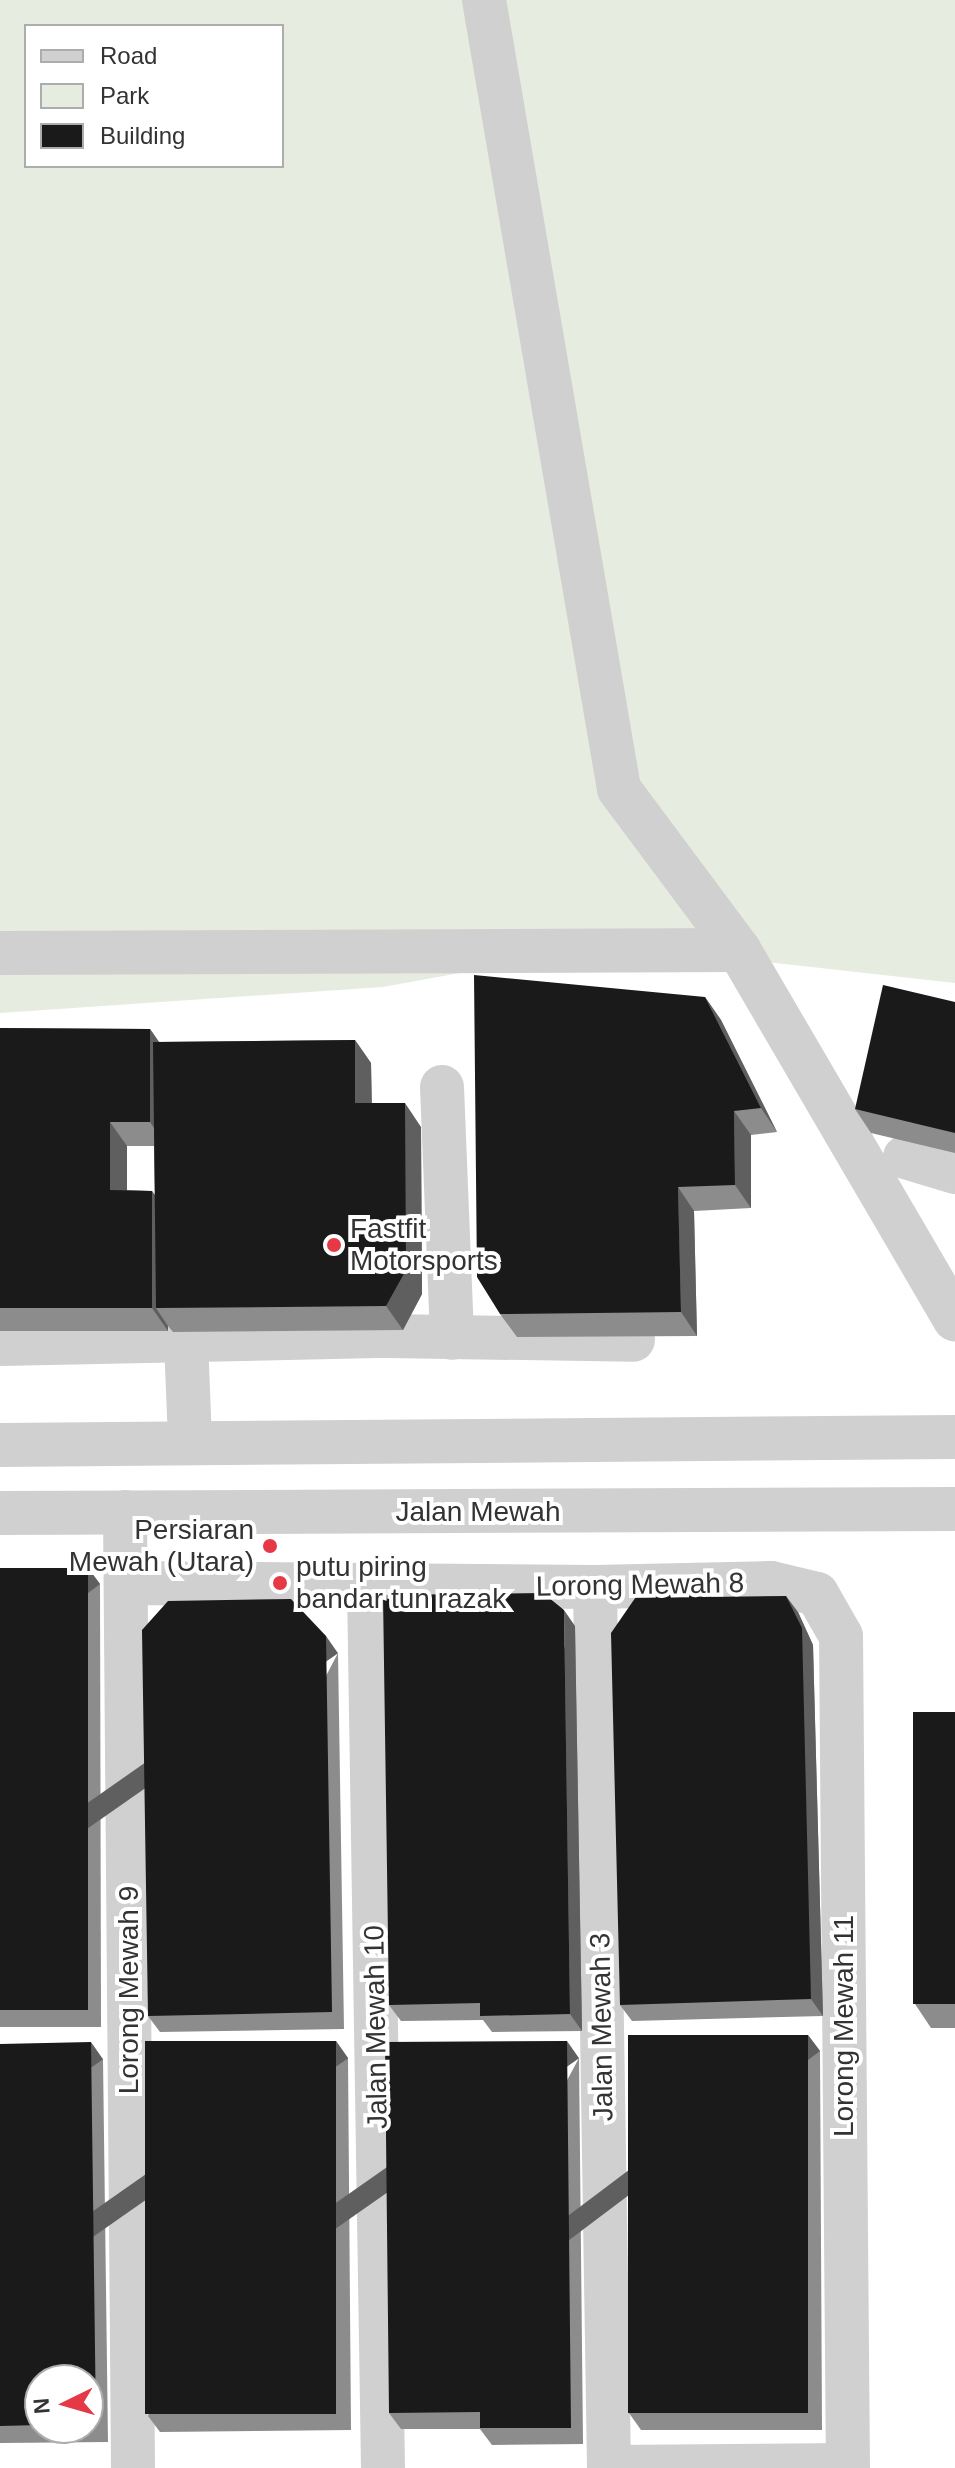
<!DOCTYPE html>
<style>
body{margin:0}
#map{position:relative;width:955px;height:2468px;overflow:hidden;background:#fff;font-family:Helvetica,sans-serif}
div>[style]{position:absolute}
.green>*{inset:0;background:#e6ecdf}
.minor>*{height:44px;margin:-22px;padding:0 22px;transform-origin:22px;border-radius:22px;background:#d0d0d0}
.wall>*{inset:0;background:#8c8c8c}
.shaded-wall>*{inset:0;background:#5f5f5f;transform-origin:0 0}
.building>*{inset:0;background:#1a1a1a;transform-origin:0 0}
.dots>*{width:22px;height:22px;translate:-50% -50%;box-sizing:border-box;border:4px solid #fff;border-radius:50%}
span{translate:-50% -50%;white-space:nowrap;text-align:center;line-height:1.15;-webkit-text-stroke:8px #fff;paint-order:stroke}
.poi-label{font-size:28px;color:#333}
.left{translate:0 -50%;text-align:left}
.right{translate:-100% -50%;text-align:right}
.street-label{font-size:28px;color:#333}
.legend{position:absolute;left:24px;top:24px;width:260px;height:144px;box-sizing:border-box;background:#fff;border:2px solid #adadad;margin:0;padding:10px 14px;list-style:none;font-size:24px;color:#333}
.legend li{display:flex;align-items:center;gap:16px;height:40px}
.legend b{width:40px;border:2px solid #adadad}
.north{position:absolute;left:24px;top:2364px;width:80px;height:80px;box-sizing:border-box;background:#fff;border:2px solid #adadad;border-radius:50%;rotate:265deg;font-size:22px;font-weight:700;line-height:32px;text-align:center;color:#333}
.north::after{content:'';display:block;margin:auto;width:28px;height:36px;background:#e63946;clip-path:polygon(50% 0,100% 100%,50% 72%,0 100%)}
</style>
<div id="map">
<div class="green">
<div style="clip-path:polygon(evenodd,0 0,955px 0,955px 983px,613px 945px,383px 987px,0 1013px,0 0,26px 26px,282px 26px,282px 166px,26px 166px,26px 26px)"></div>
</div>
<div class="minor">
<div style="left:484px;top:0;width:800px;rotate:80.29deg"></div>
<div style="left:619px;top:789px;width:201px;rotate:53.3deg"></div>
<div style="left:739px;top:950px;width:428px;rotate:59.7deg"></div>
<div style="left:0;top:953px;width:739px;rotate:-0.23deg"></div>
<div style="left:442px;top:1087px;width:251px;rotate:87.7deg"></div>
<div style="left:905px;top:1157px;width:52px;rotate:16.7deg"></div>
<div style="left:186px;top:1341px;width:101px;rotate:87.7deg"></div>
<div style="left:0;top:1344px;width:389px;rotate:-1.2deg"></div>
<div style="left:389px;top:1336px;width:244px;rotate:0.9deg"></div>
<div style="left:0;top:1445px;width:955px;rotate:-0.48deg"></div>
<div style="left:125px;top:1512px;width:956px;rotate:89.52deg"></div>
<div style="left:0;top:1513px;width:955px;rotate:-0.24deg"></div>
<div style="left:126px;top:1583px;width:469px;rotate:0.5deg"></div>
<div style="left:595px;top:1587px;width:176px;rotate:-1.3deg"></div>
<div style="left:771px;top:1583px;width:47px;rotate:13.4deg"></div>
<div style="left:817px;top:1594px;width:48px;rotate:60.3deg"></div>
<div style="left:841px;top:1636px;width:832px;rotate:89.52deg"></div>
<div style="left:369px;top:1587px;width:881px;rotate:89.09deg"></div>
<div style="left:595px;top:1587px;width:881px;rotate:89.09deg"></div>
<div style="left:609px;top:2467px;width:239px;rotate:-0.5deg"></div>
</div>
<div class="wall">
<div style="clip-path:polygon(705px 997px,721px 1020px,777px 1132px,751px 1135px,751px 1208px,694px 1211px,697px 1336px,517px 1337px,500px 1314px)"></div>
<div style="clip-path:polygon(955px 1002px,955px 1153px,871px 1133px,855px 1109px)"></div>
<div style="clip-path:polygon(evenodd,0 1028px,150px 1029px,159px 1042px,355px 1040px,371px 1063px,372px 1103px,421px 1127px,422px 1294px,403px 1330px,173px 1332px,168px 1326px,168px 1331px,0 1331px,0 1028px,127px 1146px,154px 1146px,155px 1195px,152px 1191px,127px 1190px,127px 1146px)"></div>
<div style="clip-path:polygon(0 1568px,88px 1568px,100px 1584px,101px 2027px,0 2027px)"></div>
<div style="clip-path:polygon(707px 1590px,712px 1597px,798px 1612px,813px 1645px,823px 2016px,632px 2021px,620px 2005px)"></div>
<div style="clip-path:polygon(575px 1626px,582px 2031px,492px 2032px,483px 2020px,401px 2021px,389px 2005px)"></div>
<div style="clip-path:polygon(338px 1653px,344px 2029px,160px 2032px,148px 2016px)"></div>
<div style="clip-path:polygon(955px 1712px,955px 2028px,931px 2028px,915px 2004px)"></div>
<div style="clip-path:polygon(808px 2035px,820px 2051px,822px 2430px,641px 2430px,629px 2413px)"></div>
<div style="clip-path:polygon(336px 2041px,348px 2058px,351px 2430px,160px 2432px,148px 2416px)"></div>
<div style="clip-path:polygon(evenodd,0 2044px,103px 2059px,108px 2442px,0 2443px,0 2044px,40px 2380px,88px 2380px,88px 2428px,40px 2428px,40px 2380px)"></div>
<div style="clip-path:polygon(579px 2058px,583px 2444px,492px 2445px,480px 2429px,401px 2429px,389px 2413px)"></div>
</div>
<div class="shaded-wall">
<div style="clip-path:polygon(705px 997px,721px 1020px,777px 1132px,761px 1108px)"></div>
<div style="clip-path:polygon(150px 1029px,166px 1052px,166px 1146px,150px 1122px)"></div>
<div style="clip-path:polygon(355px 1040px,371px 1063px,372px 1127px,355px 1103px)"></div>
<div style="clip-path:polygon(405px 1103px,421px 1127px,422px 1294px,403px 1330px,386px 1306px)"></div>
<div style="clip-path:polygon(734px 1111px,751px 1135px,751px 1208px,735px 1185px)"></div>
<div style="clip-path:polygon(110px 1122px,127px 1146px,127px 1214px,110px 1190px)"></div>
<div style="clip-path:polygon(678px 1187px,694px 1211px,697px 1336px,681px 1312px)"></div>
<div style="clip-path:polygon(152px 1191px,168px 1214px,156px 1308px,168px 1326px,168px 1331px,152px 1308px)"></div>
<div style="left:88px;top:1568px;width:20px;height:442px;rotate:53deg"></div>
<div style="clip-path:polygon(786px 1596px,798px 1612px,813px 1645px,823px 2016px,811px 1999px)"></div>
<div style="clip-path:polygon(564px 1610px,575px 1626px,582px 2031px,570px 2014px)"></div>
<div style="left:326px;top:1636px;width:21px;height:376px;rotate:55deg"></div>
<div style="left:808px;top:2035px;width:20px;height:378px;rotate:53deg"></div>
<div style="left:336px;top:2041px;width:21px;height:373px;rotate:55deg"></div>
<div style="left:567px;top:2041px;width:21px;height:387px;rotate:55deg"></div>
<div style="left:91px;top:2042px;width:21px;height:383px;rotate:55deg"></div>
</div>
<div class="building">
<div style="clip-path:polygon(474px 975px,705px 997px,761px 1108px,734px 1111px,735px 1185px,678px 1187px,681px 1312px,500px 1314px,477px 1277px)"></div>
<div style="clip-path:polygon(883px 985px,955px 1002px,955px 1133px,855px 1109px)"></div>
<div style="clip-path:polygon(0 1028px,150px 1029px,150px 1122px,110px 1122px,110px 1190px,152px 1191px,152px 1308px,0 1308px)"></div>
<div style="clip-path:polygon(355px 1040px,355px 1103px,405px 1103px,406px 1270px,386px 1306px,156px 1308px,153px 1042px)"></div>
<div style="left:0;top:1568px;width:88px;height:442px"></div>
<div style="clip-path:polygon(707px 1590px,707px 1597px,786px 1596px,802px 1628px,811px 1999px,620px 2005px,611px 1633px,640px 1591px)"></div>
<div style="clip-path:polygon(543px 1593px,564px 1610px,570px 2014px,480px 2016px,480px 2003px,389px 2005px,383px 1595px)"></div>
<div style="clip-path:polygon(291px 1599px,326px 1636px,332px 2012px,148px 2016px,142px 1630px,168px 1601px)"></div>
<div style="left:913px;top:1712px;width:42px;height:292px"></div>
<div style="left:628px;top:2035px;width:180px;height:378px"></div>
<div style="left:336px;top:2041px;width:373px;height:191px;rotate:90deg"></div>
<div style="clip-path:polygon(567px 2041px,571px 2428px,480px 2428px,480px 2412px,389px 2413px,385px 2042px)"></div>
<div style="clip-path:polygon(91px 2042px,96px 2425px,88px 2425px,88px 2380px,40px 2380px,40px 2425px,0 2426px,0 2044px)"></div>
</div>
<div class="dots">
<div style="left:334px;top:1245px;background:#e63946"></div>
<div style="left:270px;top:1546px;background:#e63946"></div>
<div style="left:280px;top:1583px;background:#e63946"></div>
</div>
<div class="poi-label">
<span class="left" style="left:350px;top:1245px">Fastfit<br>Motorsports</span>
<span class="right" style="left:254px;top:1546px">Persiaran<br>Mewah (Utara)</span>
<span class="left" style="left:296px;top:1583px">putu piring<br>bandar tun razak</span>
</div>
<div class="street-label">
<span style="left:478px;top:1512px">Jalan Mewah</span>
<span style="left:640px;top:1585px;rotate:-1deg">Lorong Mewah 8</span>
<span style="left:129px;top:1990px;rotate:-90deg">Lorong Mewah 9</span>
<span style="left:844px;top:2026px;rotate:-90deg">Lorong Mewah 11</span>
<span style="left:376px;top:2027px;rotate:-91deg">Jalan Mewah 10</span>
<span style="left:602px;top:2027px;rotate:-91deg">Jalan Mewah 3</span>
</div>
<ul class="legend">
<li><b style="height:10px;background:#d0d0d0"></b>Road</li>
<li><b style="height:22px;background:#e6ecdf"></b>Park</li>
<li><b style="height:22px;background:#1a1a1a"></b>Building</li>
</ul>
<div class="north">N</div>
</div>
